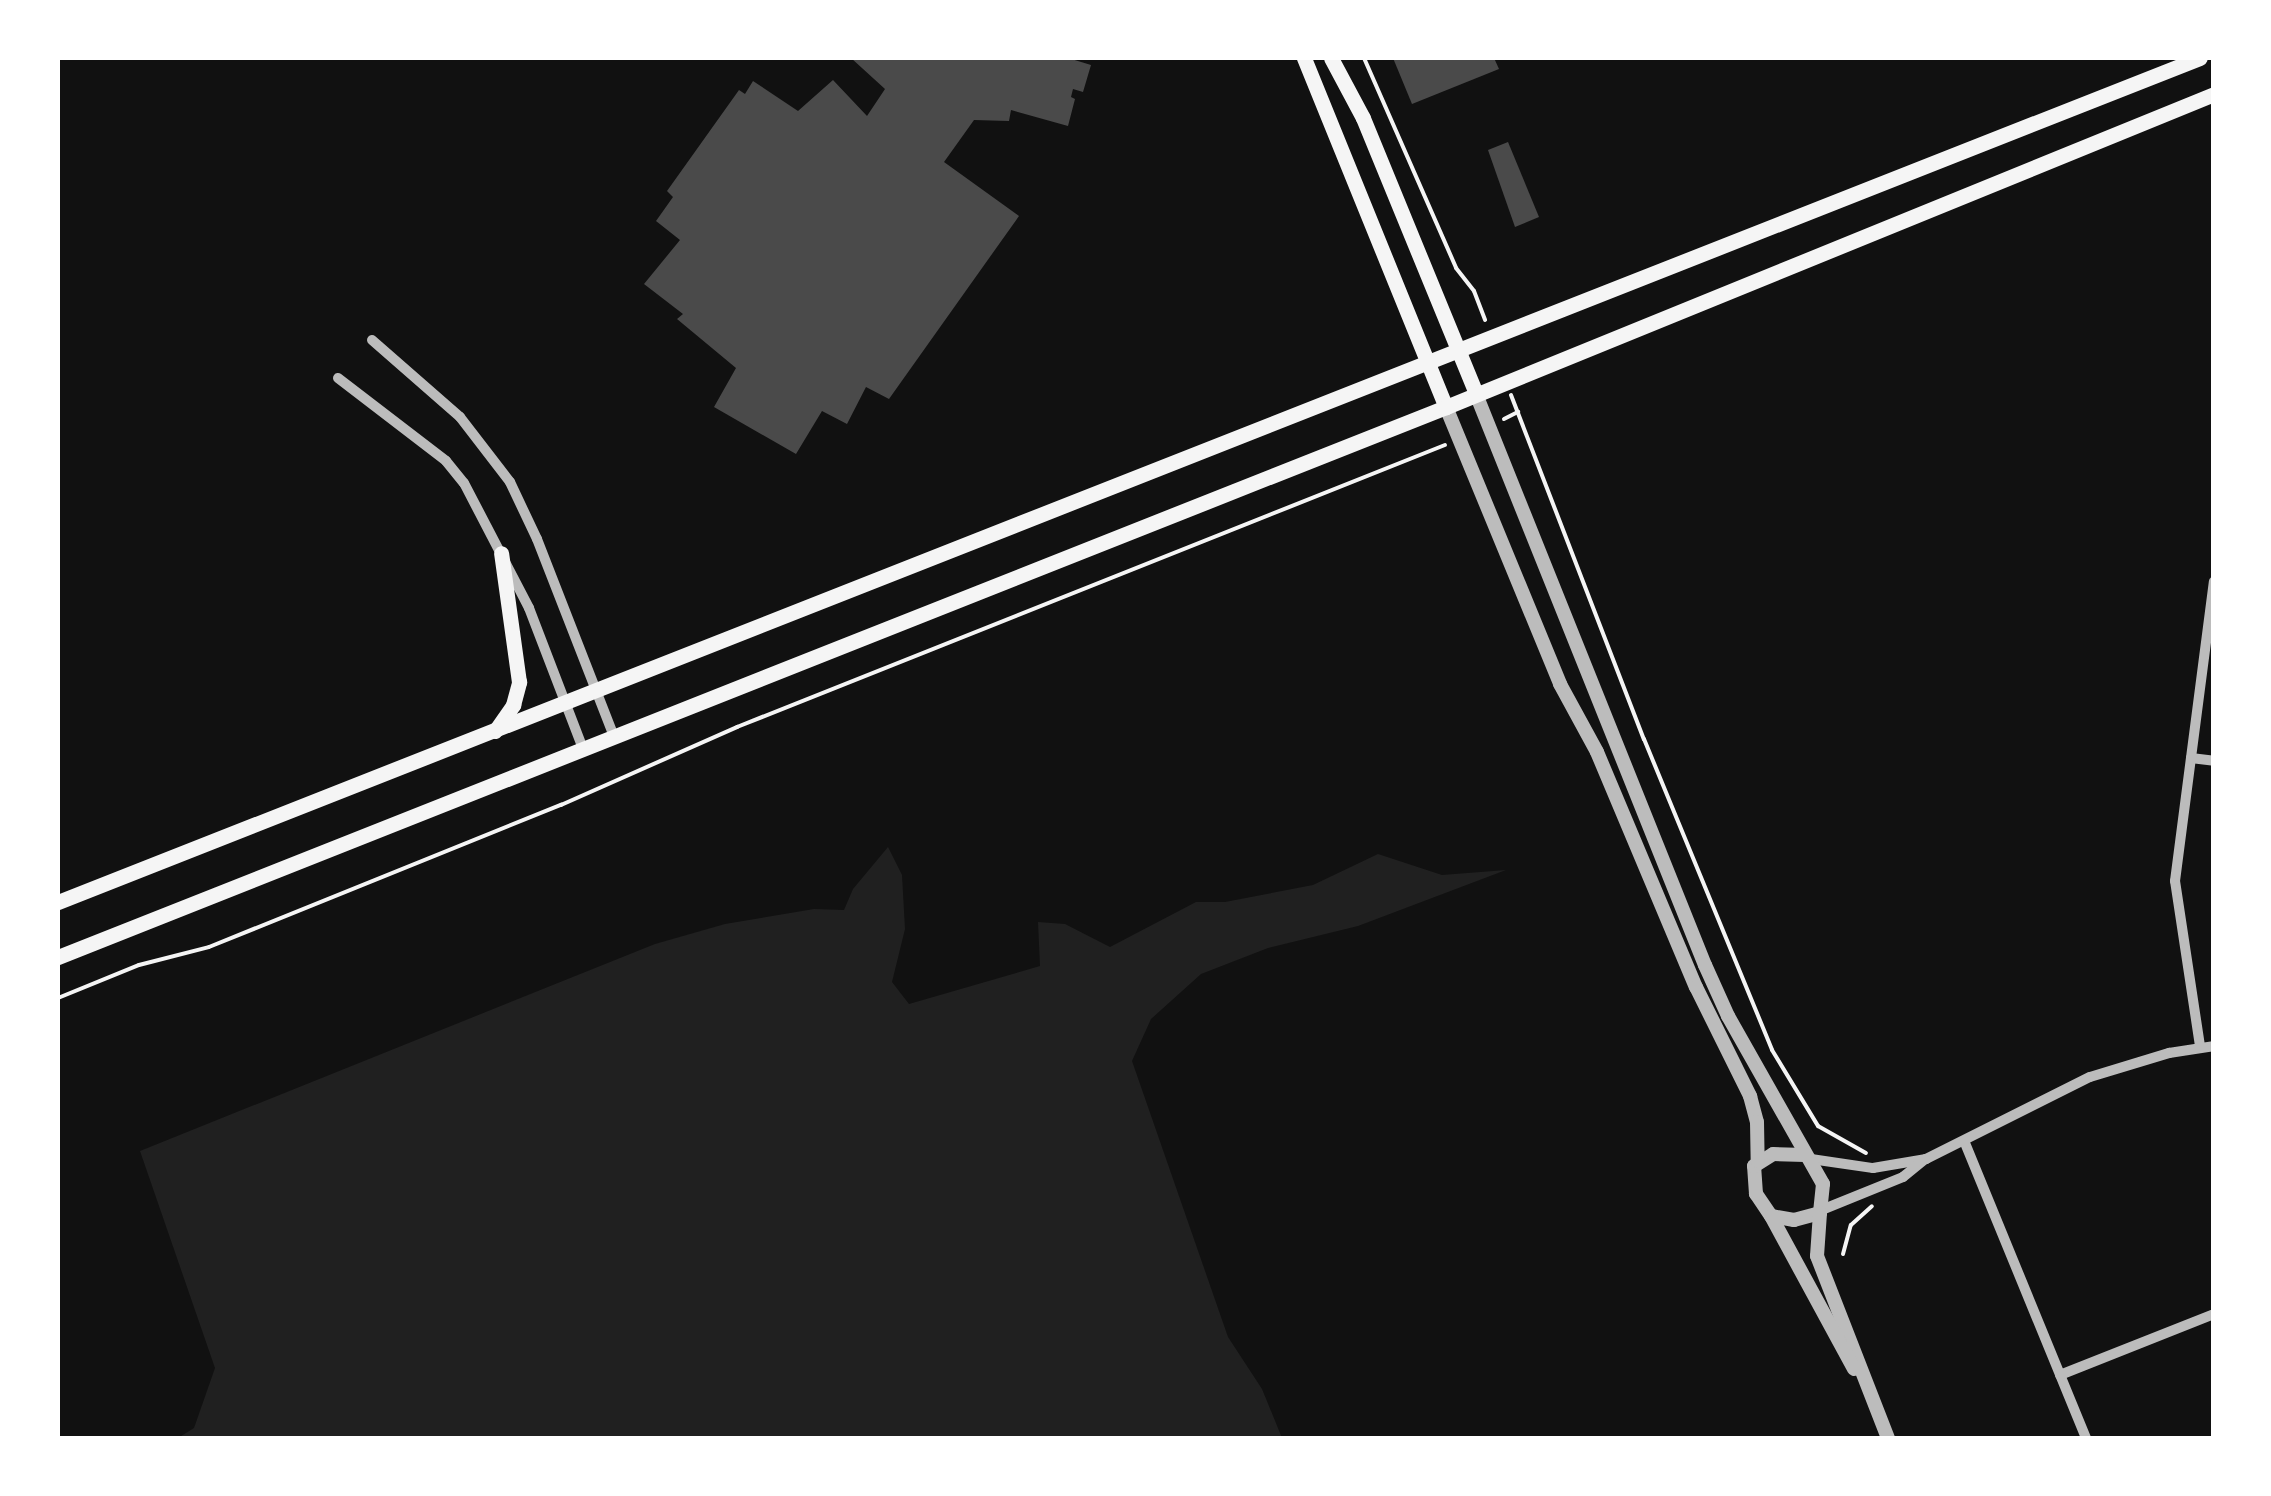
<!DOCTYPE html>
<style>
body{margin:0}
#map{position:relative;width:2271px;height:1496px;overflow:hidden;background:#111;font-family:Signika,sans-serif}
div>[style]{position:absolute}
.green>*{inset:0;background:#202020}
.building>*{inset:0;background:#4a4a4a}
.path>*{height:4px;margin:-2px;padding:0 2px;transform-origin:2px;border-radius:2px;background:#f5f5f5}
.minor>*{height:10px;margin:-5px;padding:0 5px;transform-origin:5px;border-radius:5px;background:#bcbcbc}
.tertiary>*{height:14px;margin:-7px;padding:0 7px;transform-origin:7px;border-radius:7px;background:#bcbcbc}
.secondary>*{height:15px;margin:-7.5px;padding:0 7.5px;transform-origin:7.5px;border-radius:7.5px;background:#f5f5f5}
span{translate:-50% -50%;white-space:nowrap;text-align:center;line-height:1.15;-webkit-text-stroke:10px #fff;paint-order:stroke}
.frame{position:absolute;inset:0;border:60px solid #fff;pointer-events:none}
</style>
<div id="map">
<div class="green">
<div style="clip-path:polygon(888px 847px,902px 875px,905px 929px,892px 982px,909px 1004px,1040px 966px,1038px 922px,1065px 924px,1110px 947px,1196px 902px,1225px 902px,1313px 885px,1378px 854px,1442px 875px,1506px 870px,1358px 926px,1268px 948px,1201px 974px,1151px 1019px,1132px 1061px,1228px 1337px,1262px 1389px,1282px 1438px,178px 1438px,194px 1428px,215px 1368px,140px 1151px,655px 944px,725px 924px,814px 909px,844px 910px,853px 889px)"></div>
</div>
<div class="building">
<div style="clip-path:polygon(851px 58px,1068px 58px,1091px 65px,1083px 92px,1073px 89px,1071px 97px,1075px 99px,1068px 126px,1011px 110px,1009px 121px,974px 120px,944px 162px,1019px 216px,889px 399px,866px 387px,847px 424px,822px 411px,796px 454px,714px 407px,736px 368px,677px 319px,683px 314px,644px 284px,680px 240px,656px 221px,673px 197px,667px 191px,739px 90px,745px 94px,753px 81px,798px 111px,833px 80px,867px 116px,885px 89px)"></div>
<div style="clip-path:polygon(1393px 58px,1494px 58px,1499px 69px,1412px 104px)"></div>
<div style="clip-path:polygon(1508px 142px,1539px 217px,1515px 227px,1488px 150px)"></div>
</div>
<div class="path">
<div style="left:1364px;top:58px;width:229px;rotate:66.3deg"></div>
<div style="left:1456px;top:268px;width:29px;rotate:52deg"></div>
<div style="left:1474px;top:291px;width:31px;rotate:69deg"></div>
<div style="left:1511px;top:395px;width:369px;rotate:68.9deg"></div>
<div style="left:1644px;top:739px;width:336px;rotate:67.6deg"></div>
<div style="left:1772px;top:1050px;width:89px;rotate:58.8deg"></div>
<div style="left:1818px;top:1126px;width:55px;rotate:29.4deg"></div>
<div style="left:1504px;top:419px;width:16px;rotate:-27deg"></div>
<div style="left:58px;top:998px;width:87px;rotate:-22.2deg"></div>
<div style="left:139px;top:965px;width:72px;rotate:-14.4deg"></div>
<div style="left:209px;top:947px;width:380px;rotate:-22deg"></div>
<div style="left:561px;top:805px;width:193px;rotate:-23.9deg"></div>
<div style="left:737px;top:727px;width:762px;rotate:-21.72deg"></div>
<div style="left:1843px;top:1254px;width:30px;rotate:-75deg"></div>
<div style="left:1851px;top:1225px;width:28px;rotate:-42deg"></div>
</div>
<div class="minor">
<div style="left:372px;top:340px;width:117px;rotate:41.2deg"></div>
<div style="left:460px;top:417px;width:82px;rotate:52.4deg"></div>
<div style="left:510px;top:482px;width:63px;rotate:64.7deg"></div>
<div style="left:537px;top:539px;width:212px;rotate:68.7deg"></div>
<div style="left:338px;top:378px;width:136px;rotate:37.5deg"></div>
<div style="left:446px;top:461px;width:28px;rotate:51deg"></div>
<div style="left:464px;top:483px;width:141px;rotate:62.5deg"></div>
<div style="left:529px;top:608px;width:151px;rotate:69deg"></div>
<div style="left:2191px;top:758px;width:23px;rotate:7deg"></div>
<div style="left:2200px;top:1046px;width:167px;rotate:-98.6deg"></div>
<div style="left:2175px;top:881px;width:302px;rotate:-82.6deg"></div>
<div style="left:1965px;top:1143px;width:319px;rotate:67.7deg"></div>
<div style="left:1811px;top:1159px;width:63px;rotate:8.3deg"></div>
<div style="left:1873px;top:1168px;width:54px;rotate:-9.6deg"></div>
<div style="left:1926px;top:1159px;width:183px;rotate:-26.6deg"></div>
<div style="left:2090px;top:1077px;width:83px;rotate:-16.9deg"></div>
<div style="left:2169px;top:1053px;width:46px;rotate:-8.8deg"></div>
<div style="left:1824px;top:1209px;width:85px;rotate:-22.1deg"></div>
<div style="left:1903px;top:1177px;width:28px;rotate:-39deg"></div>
<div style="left:2060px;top:1375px;width:166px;rotate:-21.6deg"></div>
</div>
<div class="tertiary">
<div style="left:1476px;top:394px;width:615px;rotate:68.15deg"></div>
<div style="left:1705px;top:965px;width:56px;rotate:65.7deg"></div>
<div style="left:1728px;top:1016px;width:193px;rotate:60.5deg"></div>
<div style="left:1823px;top:1184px;width:29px;rotate:96deg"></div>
<div style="left:1820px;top:1213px;width:27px;rotate:165deg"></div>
<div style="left:1794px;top:1220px;width:23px;rotate:-170deg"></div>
<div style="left:1771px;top:1216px;width:27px;rotate:-124deg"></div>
<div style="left:1756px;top:1194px;width:28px;rotate:-94deg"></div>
<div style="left:1754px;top:1166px;width:22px;rotate:-32deg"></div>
<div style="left:1773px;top:1154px;width:32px;rotate:2deg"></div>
<div style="left:1446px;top:407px;width:300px;rotate:67.6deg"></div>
<div style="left:1560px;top:684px;width:77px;rotate:61.4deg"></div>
<div style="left:1597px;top:752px;width:255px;rotate:67.2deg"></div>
<div style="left:1696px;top:987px;width:122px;rotate:63.6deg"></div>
<div style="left:1750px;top:1096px;width:27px;rotate:75deg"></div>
<div style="left:1757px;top:1122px;width:39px;rotate:89deg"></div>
<div style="left:1820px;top:1213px;width:43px;rotate:94deg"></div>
<div style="left:1817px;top:1256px;width:195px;rotate:68.7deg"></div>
<div style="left:1771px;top:1216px;width:174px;rotate:61.5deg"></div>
</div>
<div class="secondary">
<div style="left:1304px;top:58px;width:377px;rotate:67.9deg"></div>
<div style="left:1331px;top:58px;width:68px;rotate:61.9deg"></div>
<div style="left:1363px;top:118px;width:298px;rotate:67.7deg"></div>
<div style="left:495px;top:731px;width:32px;rotate:-55deg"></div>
<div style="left:513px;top:705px;width:24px;rotate:-75deg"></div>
<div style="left:519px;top:682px;width:130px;rotate:-97.9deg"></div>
<div style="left:58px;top:902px;width:2302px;rotate:-21.51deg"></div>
<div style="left:58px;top:957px;width:1493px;rotate:-21.62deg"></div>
<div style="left:1446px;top:407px;width:829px;rotate:-22.17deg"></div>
</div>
<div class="frame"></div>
</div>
